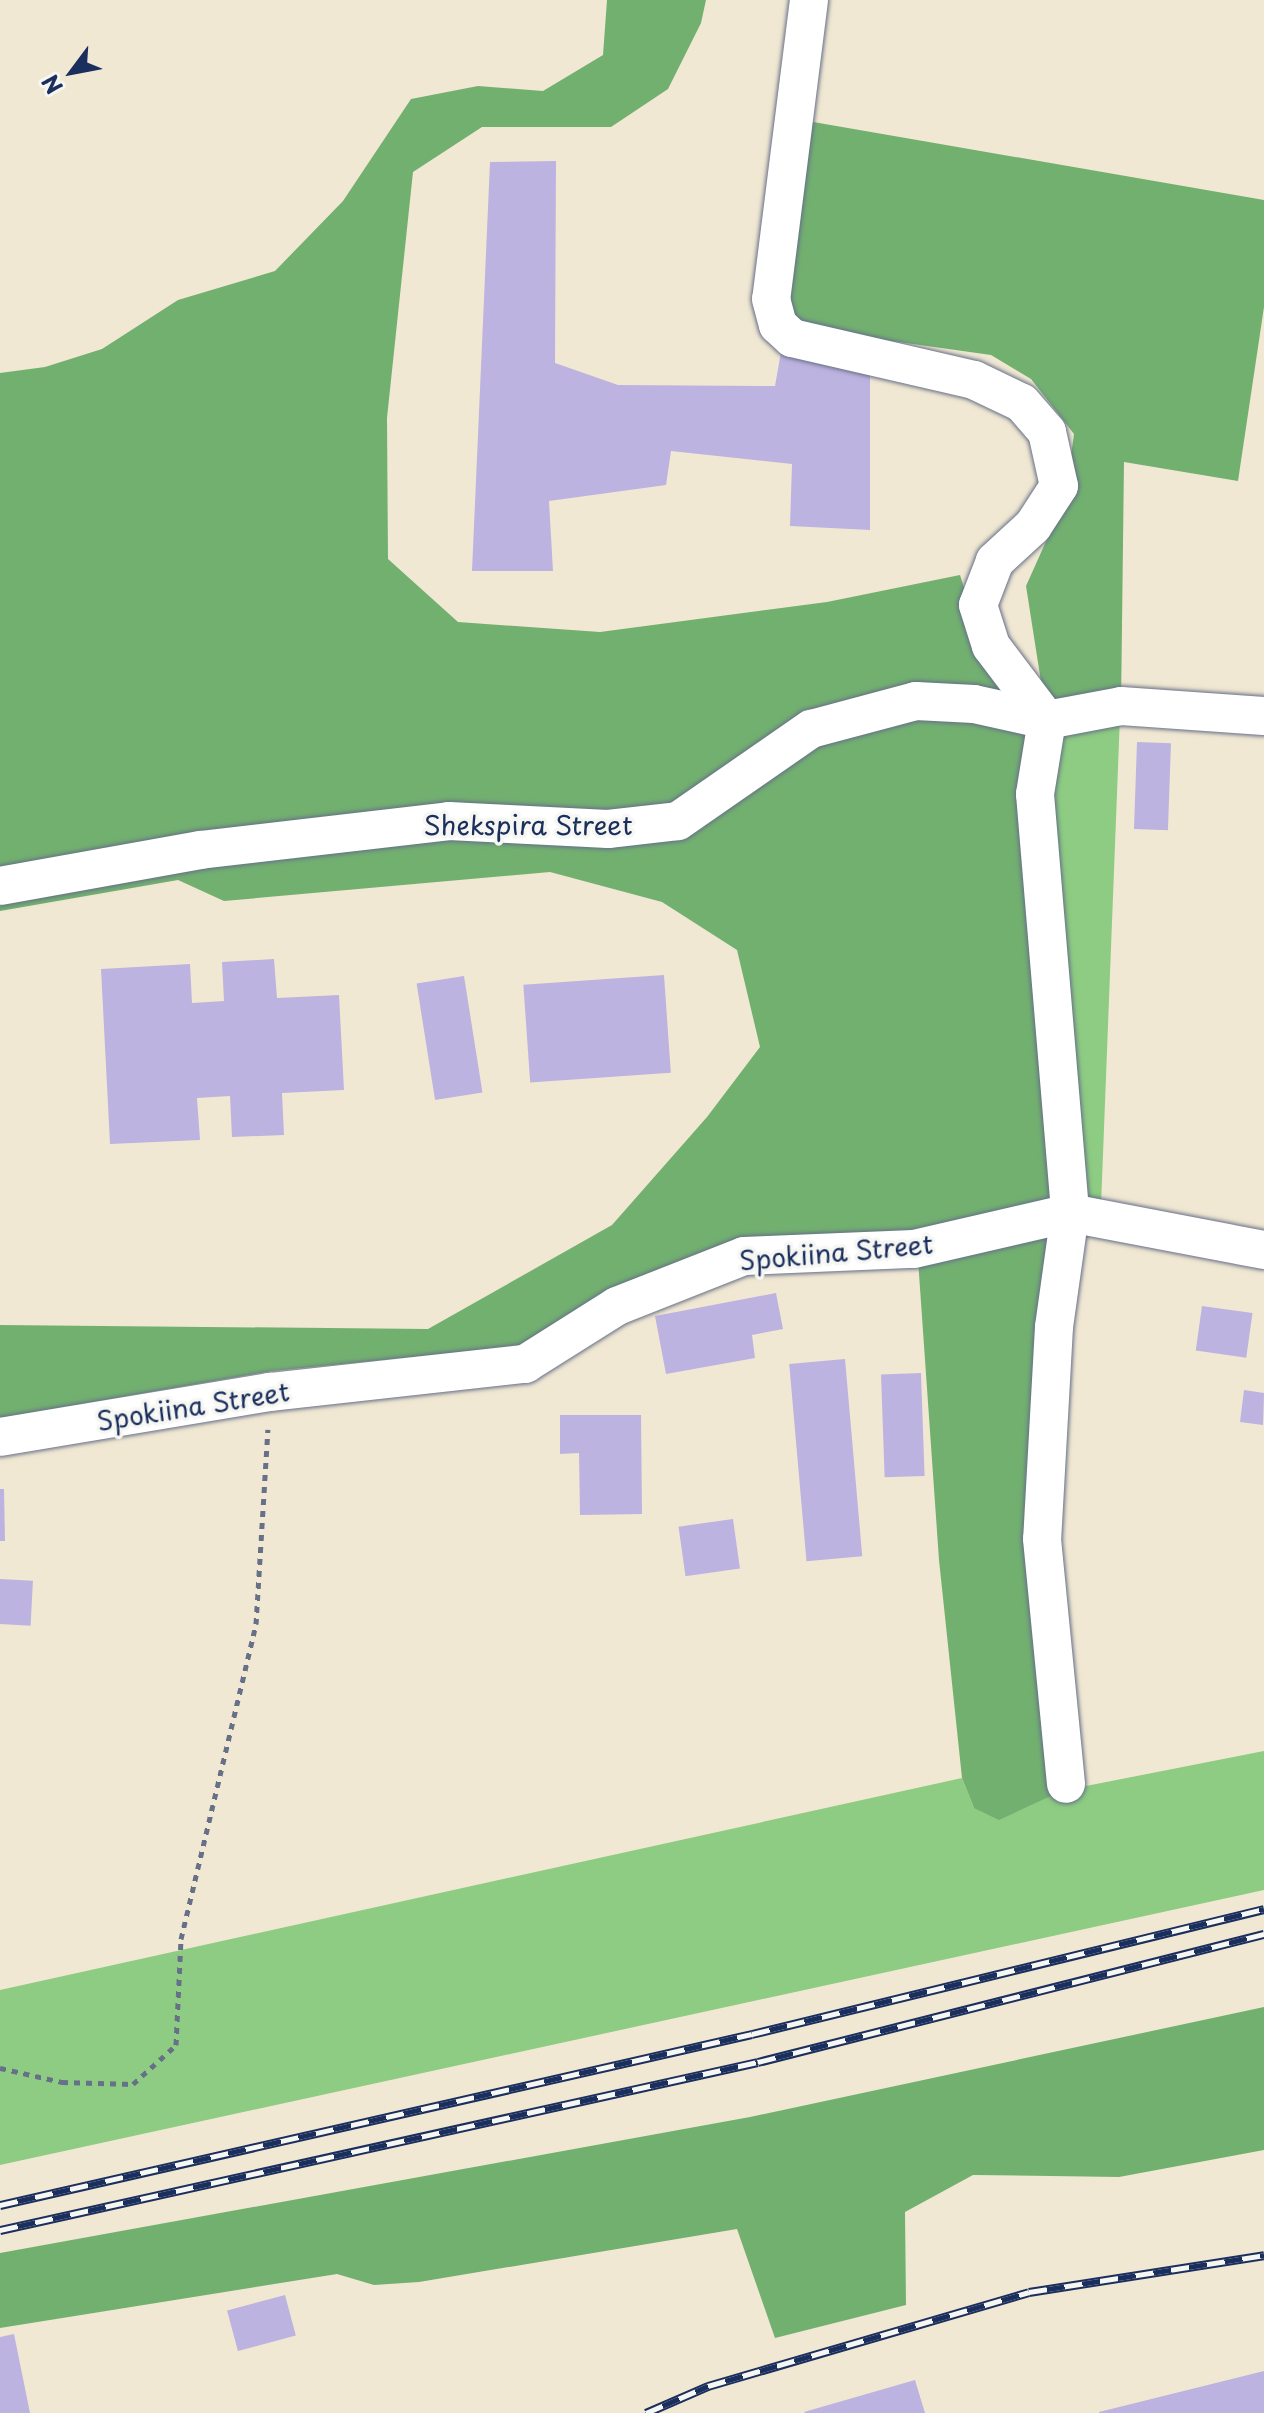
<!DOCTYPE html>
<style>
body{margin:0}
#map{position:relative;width:1264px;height:2413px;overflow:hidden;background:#f1e8d3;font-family:"Playpen Sans",sans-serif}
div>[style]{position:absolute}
.green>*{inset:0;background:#8dcc82}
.forest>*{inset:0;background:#72b070}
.building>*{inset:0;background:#bdb3e0;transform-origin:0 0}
.path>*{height:5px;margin-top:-2.5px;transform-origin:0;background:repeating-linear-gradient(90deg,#667087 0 6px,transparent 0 12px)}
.roads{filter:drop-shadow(0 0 2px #667087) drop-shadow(0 0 2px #667087)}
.minor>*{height:38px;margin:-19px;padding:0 19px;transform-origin:19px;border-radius:19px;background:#fff}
.rail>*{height:9px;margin-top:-4.5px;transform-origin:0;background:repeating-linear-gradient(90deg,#f6f6f2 0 18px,#1b2f5e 0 36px);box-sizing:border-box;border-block:2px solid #1b2f5e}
span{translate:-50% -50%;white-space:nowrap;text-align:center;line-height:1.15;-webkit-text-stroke:7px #f6f6f2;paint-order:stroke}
.street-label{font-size:26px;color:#1b2f5e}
.north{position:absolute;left:32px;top:32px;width:80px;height:80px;-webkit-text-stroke:6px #f6f6f2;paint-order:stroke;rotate:238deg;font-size:22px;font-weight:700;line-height:32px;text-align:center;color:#1b2f5e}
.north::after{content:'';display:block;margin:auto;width:28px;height:36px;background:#1b2f5e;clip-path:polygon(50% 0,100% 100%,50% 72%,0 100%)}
</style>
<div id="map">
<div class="green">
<div style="clip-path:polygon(1120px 716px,1101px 1206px,1080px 1203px,1046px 794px,1057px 728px)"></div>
<div style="clip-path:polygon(1264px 1751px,1264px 1890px,0 2165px,0 1990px,962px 1778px,974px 1808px)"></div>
</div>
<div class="forest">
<div style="clip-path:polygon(607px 0,706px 0,701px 23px,668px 89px,611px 127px,482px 127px,413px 172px,387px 418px,388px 559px,458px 622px,600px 632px,827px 602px,960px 575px,984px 649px,1030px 729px,1057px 1199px,1055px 1794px,999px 1820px,974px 1808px,962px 1778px,939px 1560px,916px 1231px,736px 1240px,522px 1346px,272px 1371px,0 1418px,0 1325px,428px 1329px,612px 1225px,707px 1117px,760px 1047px,737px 950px,662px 902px,550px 872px,224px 901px,178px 880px,0 911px,0 373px,45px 367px,102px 349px,178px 300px,275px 271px,343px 201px,411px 99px,478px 86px,543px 91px,603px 55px)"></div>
<div style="clip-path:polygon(796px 119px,1264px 200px,1264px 307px,1238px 481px,1124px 462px,1121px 706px,1047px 720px,1026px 586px,1065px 499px,1074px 434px,1031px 379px,991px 355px,778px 325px)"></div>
<div style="clip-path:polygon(1264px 2007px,1264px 2150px,1119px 2177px,973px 2175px,905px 2212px,906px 2305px,775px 2338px,737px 2229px,419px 2282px,374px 2285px,337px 2274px,0 2328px,0 2253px,750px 2117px)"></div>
</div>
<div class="building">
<div style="clip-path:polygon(556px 161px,555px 363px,618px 385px,775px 386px,781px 352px,870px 365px,870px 530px,790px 526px,792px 464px,671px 451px,666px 485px,549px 501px,553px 571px,472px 571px,490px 162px)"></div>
<div style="left:1137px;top:742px;width:34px;height:87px;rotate:2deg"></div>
<div style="clip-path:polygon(274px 959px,277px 998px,339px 995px,344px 1090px,282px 1093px,284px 1135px,232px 1137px,230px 1096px,197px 1098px,200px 1140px,110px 1144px,101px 969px,190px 964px,192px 1003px,224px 1001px,222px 962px)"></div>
<div style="left:664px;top:975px;width:98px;height:141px;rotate:86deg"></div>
<div style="left:464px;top:976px;width:118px;height:48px;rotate:81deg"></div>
<div style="clip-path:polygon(776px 1293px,783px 1329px,752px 1335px,755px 1358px,666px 1374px,655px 1316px)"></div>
<div style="left:1202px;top:1306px;width:51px;height:45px;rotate:8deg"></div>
<div style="left:845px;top:1359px;width:198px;height:56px;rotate:85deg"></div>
<div style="left:921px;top:1373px;width:103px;height:40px;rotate:88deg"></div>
<div style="clip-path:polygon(1244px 1390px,1264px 1393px,1263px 1425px,1240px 1422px)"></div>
<div style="clip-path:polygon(560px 1415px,641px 1415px,642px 1514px,580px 1515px,579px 1453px,560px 1454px)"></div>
<div style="clip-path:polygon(0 1489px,4px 1489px,5px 1541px,0 1541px)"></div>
<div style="left:733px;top:1519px;width:50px;height:55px;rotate:82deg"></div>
<div style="left:0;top:1579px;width:33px;height:45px;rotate:3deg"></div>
<div style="left:285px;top:2295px;width:42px;height:60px;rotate:75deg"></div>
<div style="clip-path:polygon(14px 2334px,30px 2413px,0 2413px,0 2337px)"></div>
<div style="clip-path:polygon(1264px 2371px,1264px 2413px,1099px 2413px,1099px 2412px)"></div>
<div style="clip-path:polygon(915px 2380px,925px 2413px,805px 2413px,804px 2412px)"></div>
</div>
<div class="path">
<div style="left:0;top:2068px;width:64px;rotate:12.7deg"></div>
<div style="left:62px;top:2082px;width:71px;rotate:1.6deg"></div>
<div style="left:133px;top:2084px;width:58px;rotate:-42.2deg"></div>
<div style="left:176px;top:2045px;width:106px;rotate:-87.3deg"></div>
<div style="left:181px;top:1939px;width:324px;rotate:-76.6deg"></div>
<div style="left:256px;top:1624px;width:195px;rotate:-86.5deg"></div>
</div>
<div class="roads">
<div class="minor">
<div style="left:809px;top:0;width:301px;rotate:97.2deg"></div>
<div style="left:771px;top:299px;width:27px;rotate:75deg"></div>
<div style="left:778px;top:325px;width:19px;rotate:43deg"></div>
<div style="left:792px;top:338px;width:187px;rotate:13deg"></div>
<div style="left:974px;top:380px;width:53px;rotate:25.6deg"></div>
<div style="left:1022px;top:403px;width:38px;rotate:49deg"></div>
<div style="left:1047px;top:432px;width:55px;rotate:77.5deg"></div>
<div style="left:1059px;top:486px;width:48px;rotate:123deg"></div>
<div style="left:1033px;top:526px;width:52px;rotate:137.4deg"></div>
<div style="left:995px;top:561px;width:47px;rotate:111.1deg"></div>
<div style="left:978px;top:605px;width:43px;rotate:72.4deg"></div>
<div style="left:991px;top:646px;width:93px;rotate:52.9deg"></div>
<div style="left:1047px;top:720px;width:75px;rotate:99.2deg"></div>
<div style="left:1035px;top:794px;width:420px;rotate:85.2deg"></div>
<div style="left:1070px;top:1213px;width:115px;rotate:98deg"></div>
<div style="left:1054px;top:1327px;width:212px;rotate:93.2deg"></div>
<div style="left:1042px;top:1539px;width:246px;rotate:84.4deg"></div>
<div style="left:0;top:886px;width:203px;rotate:-10.2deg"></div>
<div style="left:200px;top:850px;width:251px;rotate:-6.6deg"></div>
<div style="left:449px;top:821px;width:159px;rotate:2.9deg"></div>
<div style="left:608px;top:829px;width:70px;rotate:-6.5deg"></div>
<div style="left:678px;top:821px;width:162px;rotate:-34.7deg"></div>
<div style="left:811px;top:729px;width:109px;rotate:-14.9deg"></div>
<div style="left:916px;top:701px;width:58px;rotate:3deg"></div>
<div style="left:974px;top:704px;width:75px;rotate:12.4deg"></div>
<div style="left:1047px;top:720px;width:75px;rotate:-10.7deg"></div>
<div style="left:1121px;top:706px;width:143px;rotate:4deg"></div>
<div style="left:0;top:1437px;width:274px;rotate:-9.5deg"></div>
<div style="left:270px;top:1392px;width:257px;rotate:-6.3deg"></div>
<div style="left:525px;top:1364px;width:109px;rotate:-32.2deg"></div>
<div style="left:617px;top:1306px;width:136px;rotate:-21.5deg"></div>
<div style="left:744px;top:1256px;width:170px;rotate:-2.4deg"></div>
<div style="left:914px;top:1249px;width:160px;rotate:-13deg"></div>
<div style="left:1070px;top:1213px;width:197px;rotate:10.8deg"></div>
</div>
</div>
<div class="rail">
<div style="left:0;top:2205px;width:771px;rotate:-12.81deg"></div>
<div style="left:752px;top:2034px;width:527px;rotate:-13.72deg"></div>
<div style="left:0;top:2230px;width:776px;rotate:-12.5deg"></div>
<div style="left:758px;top:2062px;width:522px;rotate:-14.2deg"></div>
<div style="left:646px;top:2413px;width:68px;rotate:-23.5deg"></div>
<div style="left:708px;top:2386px;width:334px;rotate:-16.3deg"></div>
<div style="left:1029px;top:2292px;width:238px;rotate:-8.9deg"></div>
</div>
<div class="street-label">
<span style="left:528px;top:825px">Shekspira Street</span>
<span style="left:836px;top:1252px;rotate:-5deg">Spokiina Street</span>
<span style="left:193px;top:1406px;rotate:-9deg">Spokiina Street</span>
</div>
<div class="north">N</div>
</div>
